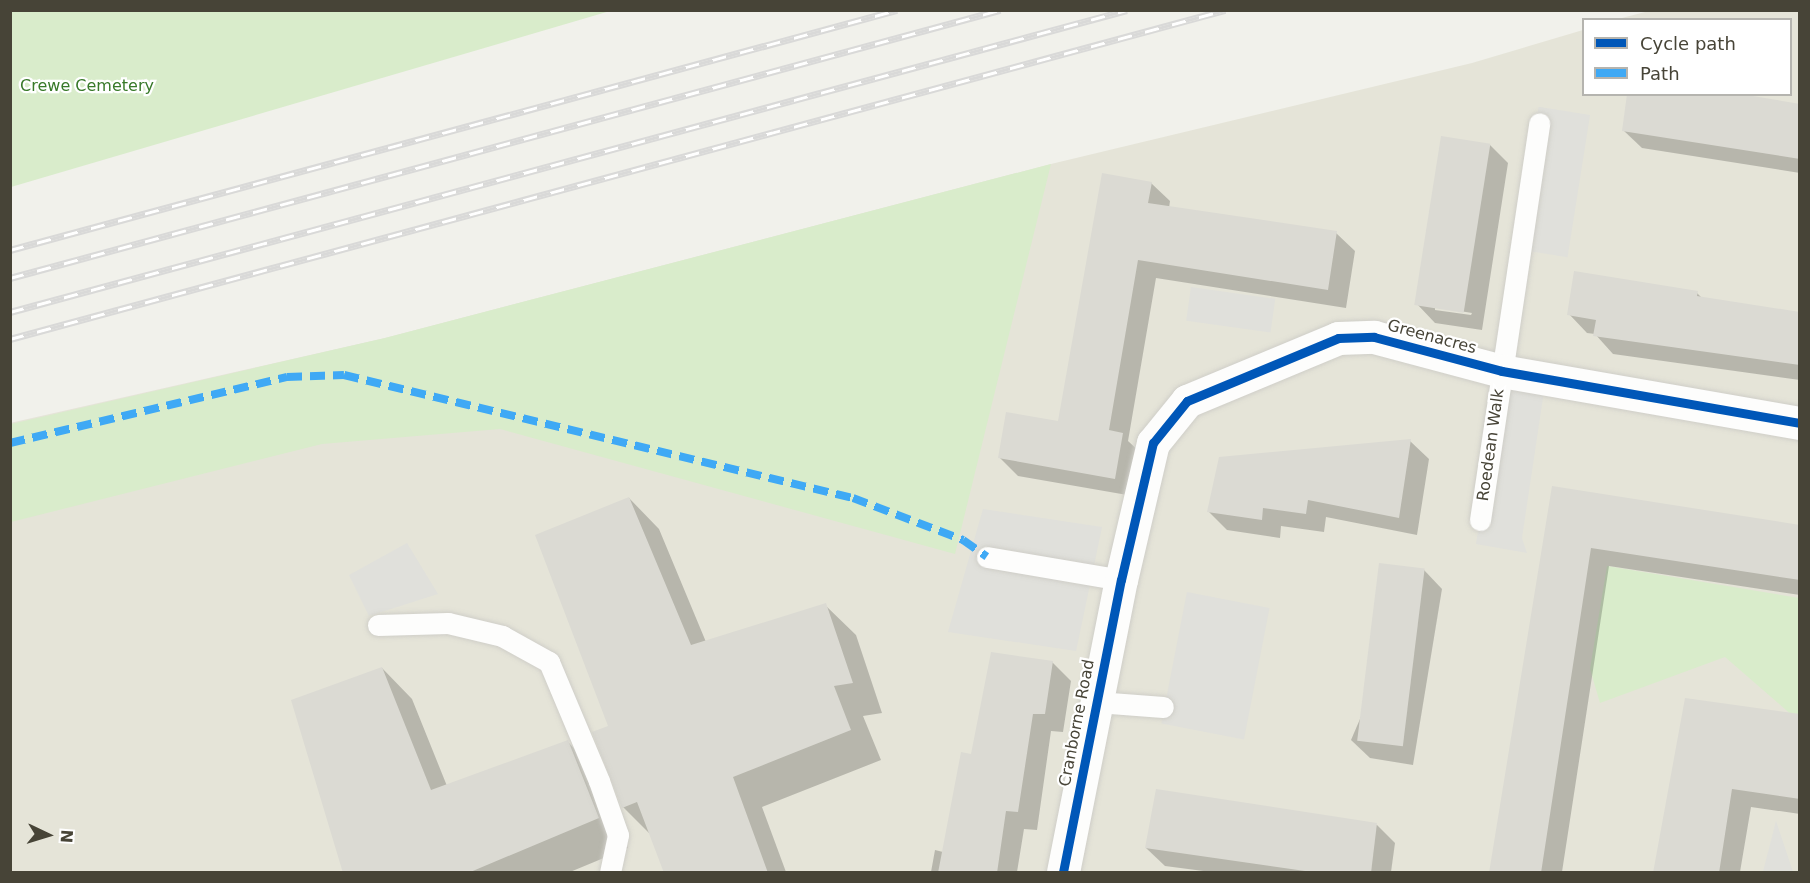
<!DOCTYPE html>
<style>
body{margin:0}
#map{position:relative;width:1810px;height:883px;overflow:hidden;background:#f1f1eb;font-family:"DejaVu Sans",sans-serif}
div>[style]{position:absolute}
.residential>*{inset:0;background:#e5e4d8}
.green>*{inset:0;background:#d9eccb}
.parking>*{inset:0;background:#e0e0db;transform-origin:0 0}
.shadow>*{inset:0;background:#0003}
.building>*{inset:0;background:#dbdad3;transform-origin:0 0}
.roads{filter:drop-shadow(0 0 2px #cfcec8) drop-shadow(0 0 2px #cfcec8)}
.lane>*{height:21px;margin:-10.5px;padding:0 10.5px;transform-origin:10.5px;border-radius:10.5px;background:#fdfdfc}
.street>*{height:33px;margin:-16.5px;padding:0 16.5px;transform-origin:16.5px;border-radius:16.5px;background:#fdfdfc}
.rail>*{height:7px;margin-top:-3.5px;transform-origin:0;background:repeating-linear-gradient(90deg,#fff 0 14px,#d9d9d8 0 28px);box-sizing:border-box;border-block:2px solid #d9d9d8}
.quiet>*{height:8px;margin-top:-4px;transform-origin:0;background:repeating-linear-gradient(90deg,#3fa9f5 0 15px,transparent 0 23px)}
.cycleway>*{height:9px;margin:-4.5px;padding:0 4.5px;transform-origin:4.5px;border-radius:4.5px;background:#0057b8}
span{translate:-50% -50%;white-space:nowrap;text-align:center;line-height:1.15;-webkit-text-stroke:4.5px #fff;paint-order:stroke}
.park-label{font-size:16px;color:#387929}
.street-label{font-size:16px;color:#474437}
.frame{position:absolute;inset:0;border:12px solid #474437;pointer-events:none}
.legend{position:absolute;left:1582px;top:18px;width:210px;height:78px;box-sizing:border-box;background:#fff;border:2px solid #b5b4af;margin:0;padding:8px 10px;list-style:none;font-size:18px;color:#474437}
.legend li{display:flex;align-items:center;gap:12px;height:30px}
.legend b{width:30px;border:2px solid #b5b4af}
.north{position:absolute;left:18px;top:805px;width:60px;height:60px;-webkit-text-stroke:4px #fff;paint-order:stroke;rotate:94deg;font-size:16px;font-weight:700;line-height:24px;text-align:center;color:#474437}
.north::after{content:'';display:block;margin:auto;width:21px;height:27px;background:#474437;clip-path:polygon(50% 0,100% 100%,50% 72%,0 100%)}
</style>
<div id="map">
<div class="residential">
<div style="clip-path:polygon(1649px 11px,1799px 11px,1799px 872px,11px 872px,10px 423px,385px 338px,1051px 164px,1472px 63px,1583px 30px,1584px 94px,1790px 94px,1790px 20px,1618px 19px)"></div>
</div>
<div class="green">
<div style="clip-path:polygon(11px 10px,610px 10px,610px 11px,11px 187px)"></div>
<div style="clip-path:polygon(1051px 164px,955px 554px,500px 429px,322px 444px,11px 522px,11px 424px,385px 338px)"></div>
<div style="clip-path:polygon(1607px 566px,1799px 598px,1799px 718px,1794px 717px,1725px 657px,1600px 703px,1590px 669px)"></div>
</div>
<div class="parking">
<div style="left:1590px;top:115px;width:144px;height:52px;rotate:99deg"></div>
<div style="left:1191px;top:287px;width:85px;height:34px;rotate:8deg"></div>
<div style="clip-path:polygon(1502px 371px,1546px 378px,1522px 538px,1527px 553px,1476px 544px)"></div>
<div style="clip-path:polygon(983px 509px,1102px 527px,1076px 651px,948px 632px)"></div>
<div style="clip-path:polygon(407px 543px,438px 594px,369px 616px,349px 575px)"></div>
<div style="left:1187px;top:592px;width:84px;height:134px;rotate:11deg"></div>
<div style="clip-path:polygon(1776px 821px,1793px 872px,1763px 872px)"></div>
</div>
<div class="shadow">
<div style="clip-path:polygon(1800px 105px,1800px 173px,1642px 148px,1623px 130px)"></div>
<div style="clip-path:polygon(evenodd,1490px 145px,1508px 163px,1482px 330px,1435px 323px,1417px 304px,1490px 145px,1435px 307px,1472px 313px,1471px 315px,1435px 310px,1435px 307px)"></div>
<div style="clip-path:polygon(1151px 183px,1170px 201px,1169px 208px,1336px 233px,1355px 251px,1346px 308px,1156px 278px,1128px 441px,1141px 453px,1133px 496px,1018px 476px,1000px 458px,1060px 423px)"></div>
<div style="clip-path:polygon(1697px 293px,1703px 299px,1800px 313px,1800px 380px,1613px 354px,1595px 334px,1587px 333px,1569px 314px)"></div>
<div style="clip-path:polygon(1410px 441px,1429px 459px,1417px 535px,1326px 517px,1324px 532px,1281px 526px,1280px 538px,1227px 530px,1209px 512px)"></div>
<div style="clip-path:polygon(1554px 488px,1800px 528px,1800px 595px,1609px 566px,1562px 872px,1491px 872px)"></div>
<div style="clip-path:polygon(629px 498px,659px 529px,706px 642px,825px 605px,856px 635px,882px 713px,863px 716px,881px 760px,762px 807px,786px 872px,665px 872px,651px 835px,623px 807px,610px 727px)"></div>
<div style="clip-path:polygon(1424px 570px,1442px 589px,1413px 765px,1370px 758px,1351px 740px)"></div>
<div style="clip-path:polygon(1052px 662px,1071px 681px,1063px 732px,1051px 731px,1037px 830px,1024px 829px,1017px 872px,931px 872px,935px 850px,943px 852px,972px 756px)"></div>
<div style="clip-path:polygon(382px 668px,412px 699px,447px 786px,568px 742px,598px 773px,628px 848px,570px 872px,345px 872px)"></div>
<div style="clip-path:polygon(1686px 700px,1800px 745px,1800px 814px,1751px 807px,1740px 872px,1716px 872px)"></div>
<div style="clip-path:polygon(1377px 825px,1395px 843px,1391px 872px,1211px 872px,1165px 866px,1146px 848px)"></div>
</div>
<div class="building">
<div style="clip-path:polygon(1627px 94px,1741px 94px,1800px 104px,1800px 159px,1622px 131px)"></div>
<div style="left:1441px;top:136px;width:50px;height:171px;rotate:9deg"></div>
<div style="clip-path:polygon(1102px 173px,1152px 182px,1148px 203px,1337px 231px,1328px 290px,1138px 260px,1109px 430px,1123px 433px,1115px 479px,998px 458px,1006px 412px,1058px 421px)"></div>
<div style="clip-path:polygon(1574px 271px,1698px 291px,1697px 296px,1800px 312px,1800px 365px,1593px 336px,1596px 320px,1567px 315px)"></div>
<div style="clip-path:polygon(1411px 439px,1399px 518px,1308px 500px,1306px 514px,1263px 508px,1262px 520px,1207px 512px,1219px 457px)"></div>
<div style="clip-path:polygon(1552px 486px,1800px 525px,1800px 580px,1591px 548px,1541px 873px,1489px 873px)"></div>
<div style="clip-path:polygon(629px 497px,691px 645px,826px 603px,853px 683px,834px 686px,851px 730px,733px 777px,768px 873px,664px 873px,637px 802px,622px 808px,592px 732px,608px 726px,535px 535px)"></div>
<div style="left:1379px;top:563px;width:46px;height:179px;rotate:7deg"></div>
<div style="clip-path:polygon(991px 652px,1053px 661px,1045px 714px,1033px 714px,1018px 812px,1006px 811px,997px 873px,938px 873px,961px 752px,971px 754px)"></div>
<div style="clip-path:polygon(382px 667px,431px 790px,568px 740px,599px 818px,468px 873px,343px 873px,291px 700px)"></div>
<div style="clip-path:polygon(1685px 698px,1800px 714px,1800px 799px,1732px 789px,1719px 873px,1653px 873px)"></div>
<div style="clip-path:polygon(1156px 789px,1377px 823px,1371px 873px,1319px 873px,1145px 848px)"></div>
</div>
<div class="roads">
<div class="lane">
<div style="left:1480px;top:520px;width:401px;rotate:-81.5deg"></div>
<div style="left:987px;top:557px;width:136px;rotate:9.7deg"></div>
<div style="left:378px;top:625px;width:70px;rotate:-1.6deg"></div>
<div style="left:448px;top:623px;width:56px;rotate:13.5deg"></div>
<div style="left:502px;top:636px;width:54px;rotate:29deg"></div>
<div style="left:549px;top:662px;width:129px;rotate:67.2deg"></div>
<div style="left:599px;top:781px;width:57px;rotate:70.6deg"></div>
<div style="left:618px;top:835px;width:38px;rotate:102deg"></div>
<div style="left:1097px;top:702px;width:66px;rotate:4.3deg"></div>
</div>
<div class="street">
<div style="left:1063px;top:872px;width:298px;rotate:-78.8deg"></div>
<div style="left:1121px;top:580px;width:141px;rotate:-76.9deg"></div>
<div style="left:1153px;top:443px;width:54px;rotate:-51deg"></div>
<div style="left:1187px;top:401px;width:164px;rotate:-22.6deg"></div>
<div style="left:1338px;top:338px;width:36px;rotate:-2deg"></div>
<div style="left:1374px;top:337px;width:132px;rotate:14.9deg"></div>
<div style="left:1502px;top:371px;width:303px;rotate:9.9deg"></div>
</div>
</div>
<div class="rail">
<div style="left:10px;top:250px;width:919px;rotate:-15.14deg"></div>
<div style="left:10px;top:278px;width:1026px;rotate:-15.15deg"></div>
<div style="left:10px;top:312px;width:1157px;rotate:-15.13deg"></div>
<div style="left:10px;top:339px;width:1259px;rotate:-15.15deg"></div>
</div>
<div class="quiet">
<div style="left:10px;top:443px;width:285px;rotate:-13.4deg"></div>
<div style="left:287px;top:377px;width:57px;rotate:-2deg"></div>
<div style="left:344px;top:375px;width:524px;rotate:13.59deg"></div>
<div style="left:853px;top:498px;width:118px;rotate:20.9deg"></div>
<div style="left:963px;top:540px;width:29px;rotate:35deg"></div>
</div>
<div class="cycleway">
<div style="left:1063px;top:872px;width:298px;rotate:-78.8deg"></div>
<div style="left:1121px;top:580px;width:141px;rotate:-76.9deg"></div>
<div style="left:1153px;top:443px;width:54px;rotate:-51deg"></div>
<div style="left:1187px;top:401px;width:164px;rotate:-22.6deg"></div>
<div style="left:1338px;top:338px;width:36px;rotate:-2deg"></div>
<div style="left:1374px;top:337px;width:132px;rotate:14.9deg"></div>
<div style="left:1502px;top:371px;width:303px;rotate:9.9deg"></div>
</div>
<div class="park-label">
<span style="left:87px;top:86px">Crewe Cemetery</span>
</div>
<div class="street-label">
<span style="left:1432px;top:337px;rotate:15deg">Greenacres</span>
<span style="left:1491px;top:445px;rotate:-82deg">Roedean Walk</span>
<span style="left:1077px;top:723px;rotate:-79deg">Cranborne Road</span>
</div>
<div class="frame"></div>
<ul class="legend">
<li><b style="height:8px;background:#0057b8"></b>Cycle path</li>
<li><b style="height:8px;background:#3fa9f5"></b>Path</li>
</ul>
<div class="north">N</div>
</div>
